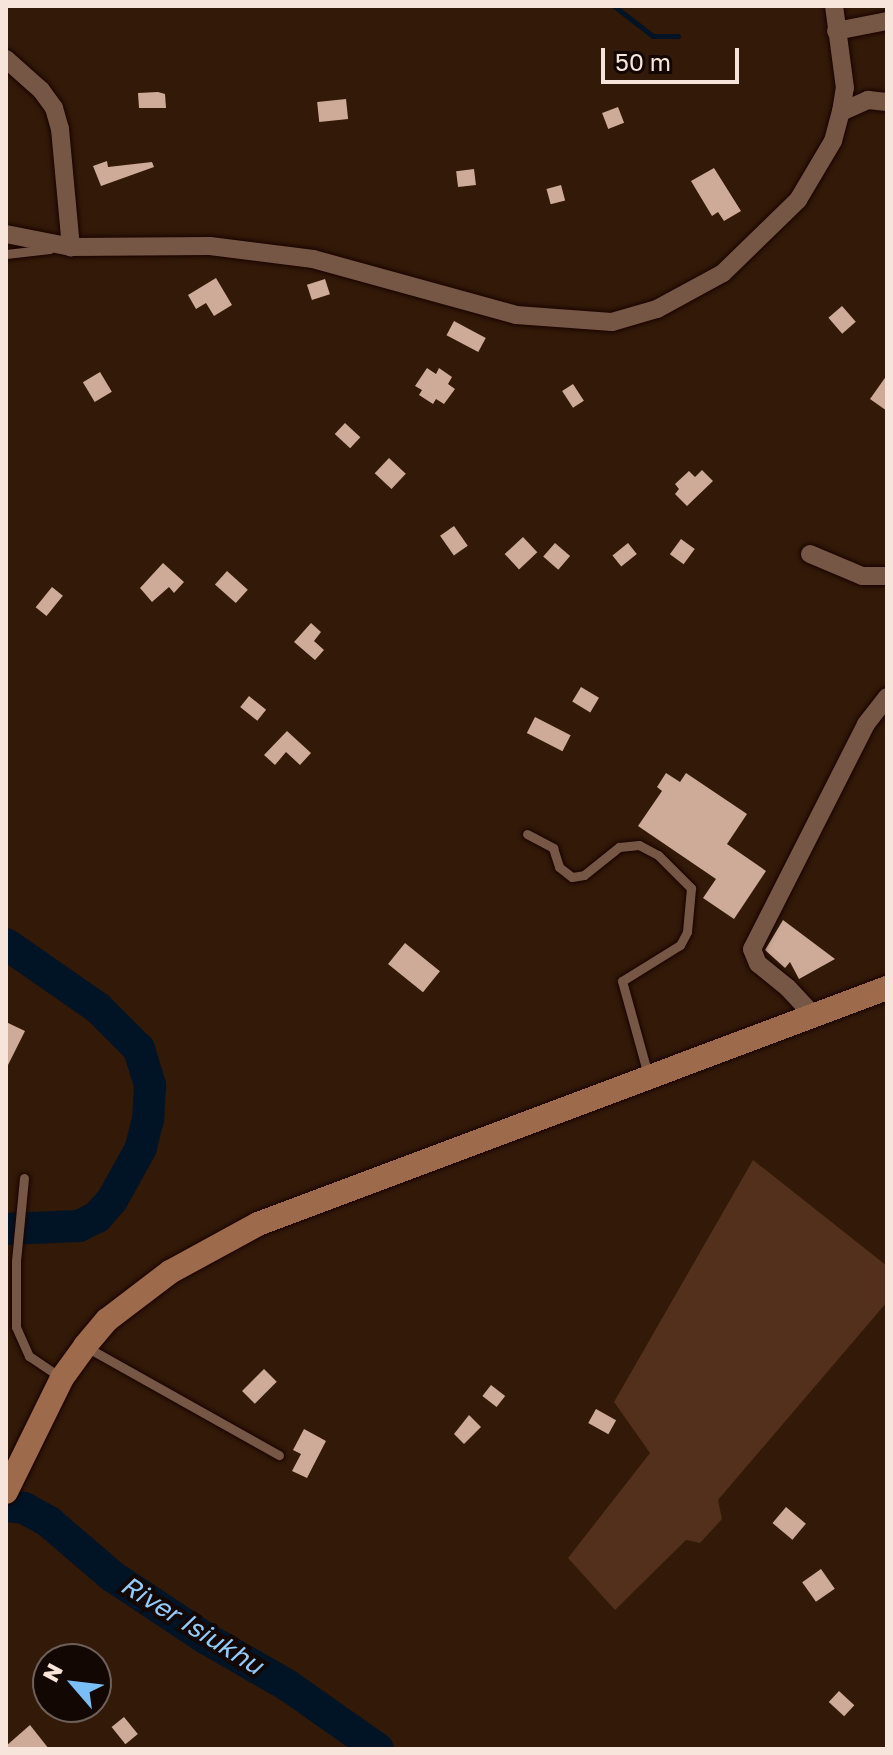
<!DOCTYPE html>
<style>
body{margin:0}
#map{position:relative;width:893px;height:1755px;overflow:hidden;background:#321908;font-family:"Golos Text",sans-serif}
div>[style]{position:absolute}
.green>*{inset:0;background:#52301c}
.stream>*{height:5px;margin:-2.5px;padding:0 2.5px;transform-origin:2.5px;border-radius:2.5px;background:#001426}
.river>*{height:32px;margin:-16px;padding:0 16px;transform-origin:16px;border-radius:16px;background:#001426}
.building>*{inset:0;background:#ceab98;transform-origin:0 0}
.roads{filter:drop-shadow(0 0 2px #190300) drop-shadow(0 0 2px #190300)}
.lane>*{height:9px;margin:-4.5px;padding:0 4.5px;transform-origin:4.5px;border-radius:4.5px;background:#765745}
.street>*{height:18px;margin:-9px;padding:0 9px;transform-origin:9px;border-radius:9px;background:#765745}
.secondary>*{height:24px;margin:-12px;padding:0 12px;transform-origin:12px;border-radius:12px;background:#9e6a4c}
span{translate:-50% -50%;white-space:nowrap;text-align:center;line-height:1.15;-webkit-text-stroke:8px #120703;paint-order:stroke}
.water-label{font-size:26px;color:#93cbfc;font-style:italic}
.frame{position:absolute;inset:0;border:8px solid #f7e5db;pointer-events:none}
.north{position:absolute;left:32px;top:1643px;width:80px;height:80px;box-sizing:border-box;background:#120703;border:2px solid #6e6059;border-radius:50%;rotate:298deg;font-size:22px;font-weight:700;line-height:32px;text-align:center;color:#f7e5db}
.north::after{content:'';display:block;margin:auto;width:28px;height:36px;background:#7abef8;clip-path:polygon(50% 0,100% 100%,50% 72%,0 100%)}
.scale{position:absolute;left:601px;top:48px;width:138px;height:36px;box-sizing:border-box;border:4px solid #f7e5db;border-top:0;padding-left:10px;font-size:24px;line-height:28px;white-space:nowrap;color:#f7e5db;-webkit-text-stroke:6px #120703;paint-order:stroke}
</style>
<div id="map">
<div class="green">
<div style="clip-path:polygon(753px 1160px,887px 1266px,887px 1302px,718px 1500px,722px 1519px,700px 1543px,686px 1540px,615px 1610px,568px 1558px,650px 1453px,614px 1402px)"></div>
</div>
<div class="stream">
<div style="left:614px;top:6px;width:49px;rotate:37.6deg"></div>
<div style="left:653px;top:36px;width:25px"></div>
</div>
<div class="river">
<div style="left:6px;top:944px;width:112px;rotate:34.8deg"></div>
<div style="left:98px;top:1008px;width:58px;rotate:45deg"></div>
<div style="left:139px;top:1049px;width:38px;rotate:73deg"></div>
<div style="left:150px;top:1085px;width:34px;rotate:93deg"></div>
<div style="left:148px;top:1119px;width:30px;rotate:104deg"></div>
<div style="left:141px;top:1148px;width:60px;rotate:119.1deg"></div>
<div style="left:112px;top:1200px;width:23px;rotate:131deg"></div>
<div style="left:97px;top:1217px;width:20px;rotate:153deg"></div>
<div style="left:79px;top:1226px;width:73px;rotate:177.6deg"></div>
<div style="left:6px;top:1506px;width:18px;rotate:6deg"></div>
<div style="left:24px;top:1508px;width:29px;rotate:29deg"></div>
<div style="left:49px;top:1522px;width:83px;rotate:40.6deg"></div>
<div style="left:112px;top:1576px;width:114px;rotate:33.6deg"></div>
<div style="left:207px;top:1639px;width:92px;rotate:29.9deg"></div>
<div style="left:287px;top:1685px;width:111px;rotate:35.1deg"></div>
</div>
<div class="building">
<div style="clip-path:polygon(158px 92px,165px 94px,166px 108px,139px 108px,138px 93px)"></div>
<div style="left:346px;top:99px;width:20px;height:29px;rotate:84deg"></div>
<div style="left:618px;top:107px;width:17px;height:17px;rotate:69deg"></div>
<div style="clip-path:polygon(107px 161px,108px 167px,152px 162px,154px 167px,101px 186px,93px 166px)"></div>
<div style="clip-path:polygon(714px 168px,741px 211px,724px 221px,718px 212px,712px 216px,691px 181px)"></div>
<div style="left:474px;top:169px;width:16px;height:18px;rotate:83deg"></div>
<div style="left:561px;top:185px;width:16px;height:15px;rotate:75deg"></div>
<div style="clip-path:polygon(216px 278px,232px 305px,214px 316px,206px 303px,196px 309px,188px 295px)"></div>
<div style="left:325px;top:279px;width:16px;height:19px;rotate:72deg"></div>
<div style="left:842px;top:306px;width:21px;height:18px;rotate:49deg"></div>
<div style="left:454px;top:321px;width:36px;height:16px;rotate:28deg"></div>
<div style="clip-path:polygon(427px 368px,436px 374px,439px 368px,452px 377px,448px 384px,455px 389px,444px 404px,436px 399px,433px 404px,419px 395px,422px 390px,415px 386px)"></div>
<div style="left:100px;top:372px;width:23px;height:20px;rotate:59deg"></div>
<div style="clip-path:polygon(887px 375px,887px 411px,870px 399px)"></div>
<div style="left:573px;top:384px;width:20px;height:13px;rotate:57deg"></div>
<div style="left:345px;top:423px;width:21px;height:15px;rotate:43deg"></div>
<div style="left:389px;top:458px;width:23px;height:21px;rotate:43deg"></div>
<div style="clip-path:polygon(702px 470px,713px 481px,687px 506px,675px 494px,679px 489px,675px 484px,689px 471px,695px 477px)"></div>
<div style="left:454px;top:526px;width:24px;height:17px;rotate:55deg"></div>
<div style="left:523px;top:537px;width:21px;height:25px;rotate:47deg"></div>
<div style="left:681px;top:539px;width:17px;height:19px;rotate:36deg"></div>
<div style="left:555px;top:543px;width:20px;height:18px;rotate:41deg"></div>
<div style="left:628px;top:543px;width:14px;height:20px;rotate:51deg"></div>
<div style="clip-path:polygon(163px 563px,184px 582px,174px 593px,169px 587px,152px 602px,140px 588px)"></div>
<div style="left:227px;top:571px;width:28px;height:18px;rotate:42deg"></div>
<div style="left:52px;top:587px;width:14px;height:26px;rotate:39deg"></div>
<div style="clip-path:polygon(311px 623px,321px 632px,314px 641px,324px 650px,315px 660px,294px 642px)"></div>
<div style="left:581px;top:687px;width:21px;height:17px;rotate:31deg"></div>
<div style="left:249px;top:696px;width:22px;height:14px;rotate:39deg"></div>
<div style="left:535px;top:717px;width:40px;height:18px;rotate:27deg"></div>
<div style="clip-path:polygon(287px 731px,311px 753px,300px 765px,286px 752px,275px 765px,264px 755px)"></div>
<div style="clip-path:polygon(666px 773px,680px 782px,686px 773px,747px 814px,727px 844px,766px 871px,734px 919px,703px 898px,716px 879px,638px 826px,662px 791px,657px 787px)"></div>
<div style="clip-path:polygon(783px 920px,835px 959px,799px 979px,790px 962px,785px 968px,765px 950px)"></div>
<div style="left:405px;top:943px;width:45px;height:27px;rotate:39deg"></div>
<div style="clip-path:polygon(6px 1022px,25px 1031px,6px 1069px)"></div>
<div style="left:264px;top:1369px;width:18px;height:31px;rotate:45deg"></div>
<div style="left:491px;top:1385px;width:18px;height:14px;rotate:38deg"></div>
<div style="left:596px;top:1409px;width:23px;height:16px;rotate:29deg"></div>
<div style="clip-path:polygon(469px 1415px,481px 1427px,464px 1444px,454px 1434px)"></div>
<div style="clip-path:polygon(304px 1429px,326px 1441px,307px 1478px,292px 1471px,301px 1454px,293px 1450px)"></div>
<div style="left:786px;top:1507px;width:26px;height:21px;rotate:40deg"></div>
<div style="left:821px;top:1569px;width:24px;height:23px;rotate:55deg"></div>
<div style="left:839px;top:1691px;width:21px;height:15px;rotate:43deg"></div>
<div style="left:124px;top:1717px;width:22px;height:16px;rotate:51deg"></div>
<div style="clip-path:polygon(30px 1725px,49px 1749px,6px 1749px,6px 1746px)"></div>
</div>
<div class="roads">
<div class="lane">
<div style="left:6px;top:254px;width:44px;rotate:-6.5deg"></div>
<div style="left:527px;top:834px;width:30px;rotate:28deg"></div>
<div style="left:553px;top:848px;width:20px;rotate:72deg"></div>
<div style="left:559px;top:867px;width:16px;rotate:38deg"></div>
<div style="left:572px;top:877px;width:12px;rotate:-9deg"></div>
<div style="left:584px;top:875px;width:45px;rotate:-38.7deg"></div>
<div style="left:619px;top:847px;width:20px;rotate:-6deg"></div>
<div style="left:639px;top:845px;width:21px;rotate:28deg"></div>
<div style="left:658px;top:855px;width:47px;rotate:45deg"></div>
<div style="left:691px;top:888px;width:44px;rotate:95.2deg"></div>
<div style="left:687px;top:932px;width:15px;rotate:118deg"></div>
<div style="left:680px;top:945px;width:68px;rotate:148.2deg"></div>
<div style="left:622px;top:981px;width:98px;rotate:74.5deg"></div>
<div style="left:24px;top:1178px;width:83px;rotate:95.5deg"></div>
<div style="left:16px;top:1261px;width:66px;rotate:90deg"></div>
<div style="left:16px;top:1327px;width:32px;rotate:66deg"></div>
<div style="left:29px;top:1356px;width:40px;rotate:34deg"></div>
<div style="left:88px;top:1348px;width:219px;rotate:29.3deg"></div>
</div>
<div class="street">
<div style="left:836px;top:31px;width:52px;rotate:-11.1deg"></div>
<div style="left:6px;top:59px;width:47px;rotate:41.5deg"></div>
<div style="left:41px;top:90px;width:22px;rotate:54deg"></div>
<div style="left:54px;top:108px;width:22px;rotate:74deg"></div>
<div style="left:60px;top:129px;width:119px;rotate:84.7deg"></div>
<div style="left:841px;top:112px;width:30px;rotate:-24deg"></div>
<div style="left:868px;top:100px;width:19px;rotate:6deg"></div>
<div style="left:6px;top:234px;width:66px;rotate:11.3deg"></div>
<div style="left:71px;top:247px;width:139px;rotate:-0.4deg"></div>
<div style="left:210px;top:246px;width:104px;rotate:7.2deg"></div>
<div style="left:313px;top:259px;width:211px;rotate:15.4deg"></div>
<div style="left:516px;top:315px;width:96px;rotate:4.2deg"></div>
<div style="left:612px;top:322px;width:47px;rotate:-16.1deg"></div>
<div style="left:657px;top:309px;width:75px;rotate:-28.6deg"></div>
<div style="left:723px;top:273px;width:105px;rotate:-44.2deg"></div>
<div style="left:798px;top:200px;width:69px;rotate:-59.3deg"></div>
<div style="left:833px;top:141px;width:30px;rotate:-75deg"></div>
<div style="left:841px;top:112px;width:24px;rotate:-81deg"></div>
<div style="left:845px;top:88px;width:83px;rotate:-97.6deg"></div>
<div style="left:810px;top:554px;width:56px;rotate:22.9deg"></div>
<div style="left:862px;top:576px;width:25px"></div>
<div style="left:815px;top:1017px;width:40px;rotate:-133deg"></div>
<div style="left:788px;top:988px;width:38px;rotate:-141deg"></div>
<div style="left:758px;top:964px;width:16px;rotate:-112deg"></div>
<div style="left:752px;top:949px;width:252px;rotate:-63.1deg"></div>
<div style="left:866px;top:724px;width:34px;rotate:-52deg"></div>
</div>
<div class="secondary">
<div style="left:6px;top:1492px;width:127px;rotate:-63.8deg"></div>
<div style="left:62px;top:1378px;width:39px;rotate:-54deg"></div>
<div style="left:85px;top:1346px;width:34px;rotate:-50deg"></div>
<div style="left:107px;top:1320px;width:79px;rotate:-37.3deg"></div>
<div style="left:170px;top:1272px;width:100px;rotate:-28.6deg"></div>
<div style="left:258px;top:1224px;width:672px;rotate:-20.57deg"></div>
</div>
</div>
<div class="water-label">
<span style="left:192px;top:1625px;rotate:32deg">River Isiukhu</span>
</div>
<div class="frame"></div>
<div class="north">N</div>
<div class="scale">50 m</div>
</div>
